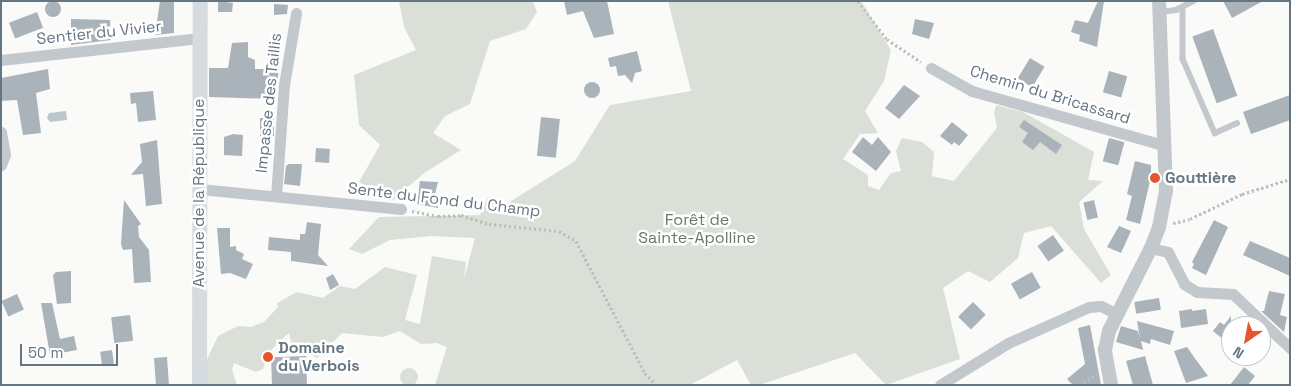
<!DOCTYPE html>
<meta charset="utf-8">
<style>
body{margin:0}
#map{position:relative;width:1291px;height:386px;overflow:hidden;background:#fafaf8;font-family:"Space Grotesk",sans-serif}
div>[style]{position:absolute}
.green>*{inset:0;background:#dadfd7}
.round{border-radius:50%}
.water>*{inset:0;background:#bbc7cb}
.building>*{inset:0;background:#aab3b9;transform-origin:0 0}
.path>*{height:2.5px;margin-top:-1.25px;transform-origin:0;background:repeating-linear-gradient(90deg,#bbbfc2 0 2.5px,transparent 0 5px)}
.service>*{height:5.5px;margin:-2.75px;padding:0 2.75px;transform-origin:2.75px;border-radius:2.75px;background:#c3c8cc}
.minor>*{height:11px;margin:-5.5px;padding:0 5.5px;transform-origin:5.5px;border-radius:5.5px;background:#c3c8cc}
.tertiary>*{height:14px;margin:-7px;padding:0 7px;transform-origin:7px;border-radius:7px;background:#c3c8cc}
.secondary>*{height:15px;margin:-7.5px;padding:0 7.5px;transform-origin:7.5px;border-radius:7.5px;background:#d6dbdf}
.dots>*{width:14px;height:14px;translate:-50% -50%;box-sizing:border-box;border:2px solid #fff;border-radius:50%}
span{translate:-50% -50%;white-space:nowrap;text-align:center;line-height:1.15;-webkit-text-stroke:5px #fff;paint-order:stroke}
.street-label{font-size:16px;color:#657683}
.poi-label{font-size:16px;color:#657683;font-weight:700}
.left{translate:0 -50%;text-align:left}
.park-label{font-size:16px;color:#687a64}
.frame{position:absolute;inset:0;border:2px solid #657683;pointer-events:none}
.north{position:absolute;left:1221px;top:316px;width:50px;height:50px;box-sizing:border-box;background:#fff;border:1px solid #c1c8cd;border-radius:50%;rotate:213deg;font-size:14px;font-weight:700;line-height:20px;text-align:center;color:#657683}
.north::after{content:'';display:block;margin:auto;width:18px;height:22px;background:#e4572e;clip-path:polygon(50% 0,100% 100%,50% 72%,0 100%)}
.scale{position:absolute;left:20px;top:344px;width:98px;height:22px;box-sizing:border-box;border:2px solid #657683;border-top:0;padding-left:6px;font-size:15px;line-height:18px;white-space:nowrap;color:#657683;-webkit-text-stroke:4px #fff;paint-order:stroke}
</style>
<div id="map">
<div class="green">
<div style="clip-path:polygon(399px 1px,533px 1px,537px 12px,526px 29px,490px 41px,470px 104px,445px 116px,433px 133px,461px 150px,424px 173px,393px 200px,359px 182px,380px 145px,359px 125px,354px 75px,416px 50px,404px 27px)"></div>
<div style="clip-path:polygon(668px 1px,861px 1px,891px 50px,884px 81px,865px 111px,878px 133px,860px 134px,843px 159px,868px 175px,868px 186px,879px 190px,891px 173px,901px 171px,896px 151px,902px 138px,922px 142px,934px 152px,932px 176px,954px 181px,997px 128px,994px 113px,996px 105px,1023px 112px,1094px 152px,1088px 180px,1103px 181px,1079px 202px,1084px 229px,1111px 275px,1101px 283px,1051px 226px,1024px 233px,1018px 258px,990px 282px,968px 271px,943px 288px,960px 359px,886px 385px,855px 353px,759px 385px,751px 385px,737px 360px,690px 385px,435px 385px,447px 347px,437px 343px,421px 344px,400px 331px,383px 337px,342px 333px,317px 358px,292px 346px,289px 333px,268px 353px,263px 369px,256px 372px,234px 363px,232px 370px,237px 385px,205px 385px,205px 364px,218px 336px,238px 326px,251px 327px,264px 322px,278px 307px,277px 303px,297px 292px,323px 298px,340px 286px,355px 289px,385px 267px,417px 275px,405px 320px,420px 324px,432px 256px,466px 262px,464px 279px,475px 238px,431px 236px,390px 240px,362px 254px,349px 249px,379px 217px,480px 215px,487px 198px,508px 203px,575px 161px,610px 105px,691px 91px)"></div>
<div class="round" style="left:400px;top:368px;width:18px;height:18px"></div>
</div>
<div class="water">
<div style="clip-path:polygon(66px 111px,67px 120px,50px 122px,47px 118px,49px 113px)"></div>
</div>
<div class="building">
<div style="clip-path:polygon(160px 1px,174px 1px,174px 33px,155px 35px)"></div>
<div style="clip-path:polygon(218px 1px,233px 3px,232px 12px,218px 12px)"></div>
<div style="clip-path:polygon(564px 1px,607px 1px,614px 34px,594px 38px,583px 11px,567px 15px)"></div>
<div style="clip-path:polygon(1098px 1px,1104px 1px,1097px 47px,1079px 41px,1080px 35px,1071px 32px,1075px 20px,1088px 23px)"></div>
<div style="clip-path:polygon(1223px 1px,1263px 1px,1232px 18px)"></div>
<div class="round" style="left:45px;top:1px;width:16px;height:16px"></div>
<div style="clip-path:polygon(274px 4px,288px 5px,287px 14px,274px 15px)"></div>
<div style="left:37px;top:12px;width:17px;height:30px;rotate:69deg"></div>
<div style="clip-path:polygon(71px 19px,110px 20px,111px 40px,71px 45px)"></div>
<div style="clip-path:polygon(915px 19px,934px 23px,929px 39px,912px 34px)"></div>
<div style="left:1213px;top:29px;width:71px;height:22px;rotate:70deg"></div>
<div style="clip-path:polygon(248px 42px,248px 57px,255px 60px,255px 69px,279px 69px,275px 99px,209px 97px,209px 68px,228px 68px,232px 43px)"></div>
<div style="clip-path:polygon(637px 51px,642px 71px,635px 73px,632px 83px,625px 75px,618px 76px,616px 66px,610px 67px,608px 58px)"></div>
<div style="left:1030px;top:58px;width:17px;height:24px;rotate:31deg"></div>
<div style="clip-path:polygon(48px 69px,50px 89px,36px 93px,41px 133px,23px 135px,17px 100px,1px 101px,1px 78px)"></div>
<div style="left:1109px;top:71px;width:19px;height:22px;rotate:16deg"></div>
<div class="round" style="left:584px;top:82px;width:16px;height:16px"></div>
<div style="clip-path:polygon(904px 85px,920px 96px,899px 119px,885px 108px)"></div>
<div style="clip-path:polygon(153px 91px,156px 120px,138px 122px,136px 103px,131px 104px,130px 93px)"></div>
<div style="clip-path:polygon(1290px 95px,1290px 120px,1251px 134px,1243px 112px)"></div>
<div style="left:541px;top:117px;width:19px;height:39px;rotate:6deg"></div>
<div style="left:260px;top:118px;width:14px;height:18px"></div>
<div style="clip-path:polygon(1024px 120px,1062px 145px,1056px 154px,1040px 142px,1033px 150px,1022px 142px,1028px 133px,1019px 127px)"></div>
<div style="clip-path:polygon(952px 122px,968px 135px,959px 146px,954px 142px,952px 145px,940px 136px)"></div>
<div style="clip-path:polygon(233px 134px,243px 135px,242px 156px,224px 155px,224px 137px)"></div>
<div style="clip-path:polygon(863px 137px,872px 145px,878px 137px,891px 152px,876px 171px,852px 152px)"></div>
<div style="left:1109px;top:138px;width:16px;height:24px;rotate:15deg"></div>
<div style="clip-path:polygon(157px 140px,162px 204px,146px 206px,143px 174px,131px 175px,142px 162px,140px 144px)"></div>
<div style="left:316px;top:148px;width:14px;height:14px;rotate:4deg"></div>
<div style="clip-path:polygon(1135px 161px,1151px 165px,1151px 177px,1140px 224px,1126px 220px,1132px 196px,1127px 194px)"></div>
<div style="clip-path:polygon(289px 164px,302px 164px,300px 186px,284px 184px,286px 166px)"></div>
<div style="clip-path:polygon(420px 181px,438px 182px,435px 194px,440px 195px,438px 208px,417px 204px)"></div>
<div style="clip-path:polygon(124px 200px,141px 224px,138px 226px,139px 237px,149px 250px,151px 282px,134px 283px,132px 249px,123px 250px,121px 244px)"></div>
<div style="left:1094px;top:200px;width:18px;height:11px;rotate:77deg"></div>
<div style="clip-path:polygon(1214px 220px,1228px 227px,1206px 275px,1192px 268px,1194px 264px,1192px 262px)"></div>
<div style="clip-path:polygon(307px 222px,321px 224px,318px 255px,328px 266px,291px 261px,291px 252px,268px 250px,269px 237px,300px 240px,300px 234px,305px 234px)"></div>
<div style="clip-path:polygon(1119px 226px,1131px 231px,1121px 253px,1107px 247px)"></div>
<div style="clip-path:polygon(217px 228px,230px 228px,230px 247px,236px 246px,236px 250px,244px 254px,242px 259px,253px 264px,246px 279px,230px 273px,221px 274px)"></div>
<div style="left:1053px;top:235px;width:19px;height:19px;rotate:55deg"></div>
<div style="clip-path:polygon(1250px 241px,1290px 258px,1290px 276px,1243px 255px)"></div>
<div style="clip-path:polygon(71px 271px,71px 303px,57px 304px,53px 275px,56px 272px)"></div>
<div style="left:1032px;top:272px;width:18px;height:24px;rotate:61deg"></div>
<div style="clip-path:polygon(333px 274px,339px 285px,330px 290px,326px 278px)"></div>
<div style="clip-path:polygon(1269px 291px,1285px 294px,1280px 315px,1287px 317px,1284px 332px,1261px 311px,1264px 311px)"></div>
<div style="left:17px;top:294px;width:17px;height:17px;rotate:66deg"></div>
<div style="left:1159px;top:298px;width:12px;height:25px;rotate:81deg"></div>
<div style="left:973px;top:302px;width:18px;height:21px;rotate:45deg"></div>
<div style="clip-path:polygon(41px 303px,52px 303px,60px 339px,74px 336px,77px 350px,50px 355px)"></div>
<div style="clip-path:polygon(1192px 309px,1192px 311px,1206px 309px,1208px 324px,1181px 328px,1179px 311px)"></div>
<div style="left:130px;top:315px;width:26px;height:19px;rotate:83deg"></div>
<div style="clip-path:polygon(1231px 316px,1231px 346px,1213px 331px,1220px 322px,1224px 325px)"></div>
<div style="clip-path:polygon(1137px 321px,1174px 331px,1170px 345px,1151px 339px,1150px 344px,1141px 341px,1143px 350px,1116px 342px,1121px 326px,1138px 331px,1140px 339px)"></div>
<div style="clip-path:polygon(1090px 325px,1101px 385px,1073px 385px,1067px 379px,1085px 364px,1078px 328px)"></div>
<div style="clip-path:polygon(1187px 347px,1194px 357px,1208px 376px,1186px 383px,1174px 351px)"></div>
<div style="left:112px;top:350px;width:14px;height:12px;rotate:82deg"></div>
<div style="left:306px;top:356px;width:29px;height:35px;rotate:88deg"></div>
<div style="clip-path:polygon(1145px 356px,1153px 385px,1133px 385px,1126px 361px)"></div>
<div style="left:167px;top:357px;width:28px;height:13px;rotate:86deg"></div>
<div style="clip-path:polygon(1244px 367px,1255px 376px,1248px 385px,1230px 385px)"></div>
</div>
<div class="path">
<div style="left:858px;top:1px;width:48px;rotate:52.7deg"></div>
<div style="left:887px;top:39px;width:41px;rotate:34.1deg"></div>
<div style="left:412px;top:211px;width:26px;rotate:11deg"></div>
<div style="left:438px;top:216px;width:23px;rotate:-2deg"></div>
<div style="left:461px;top:215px;width:29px;rotate:18deg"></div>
<div style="left:489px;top:224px;width:70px;rotate:5.7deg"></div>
<div style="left:559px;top:231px;width:20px;rotate:30deg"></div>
<div style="left:576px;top:241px;width:149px;rotate:62.4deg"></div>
<div style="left:645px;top:373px;width:16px;rotate:47deg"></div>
<div style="left:1173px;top:223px;width:17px;rotate:-13deg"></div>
<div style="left:1190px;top:219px;width:58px;rotate:-25.7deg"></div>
<div style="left:1242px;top:194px;width:50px;rotate:-17.4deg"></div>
<div style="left:1079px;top:385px;width:21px;rotate:-31deg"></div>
</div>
<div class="service">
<div style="left:1183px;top:7px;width:52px;rotate:90deg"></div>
<div style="left:1183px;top:59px;width:81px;rotate:66.6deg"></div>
<div style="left:1215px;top:133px;width:24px;rotate:-24deg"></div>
<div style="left:1160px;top:12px;width:16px;rotate:-7deg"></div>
<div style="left:1176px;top:10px;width:20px;rotate:-27deg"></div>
</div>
<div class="minor">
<div style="left:1px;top:60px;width:200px;rotate:-6.3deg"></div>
<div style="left:931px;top:68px;width:47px;rotate:29.3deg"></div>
<div style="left:972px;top:91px;width:198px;rotate:15.8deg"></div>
<div style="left:1px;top:132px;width:23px;rotate:80deg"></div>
<div style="left:5px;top:155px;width:11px;rotate:112deg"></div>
<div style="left:200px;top:189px;width:202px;rotate:5.7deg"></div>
<div style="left:276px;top:196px;width:111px;rotate:-85.9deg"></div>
<div style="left:284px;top:85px;width:73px;rotate:-80.5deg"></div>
<div style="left:1151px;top:248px;width:17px;rotate:13deg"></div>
<div style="left:1168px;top:252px;width:36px;rotate:63deg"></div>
<div style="left:1184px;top:284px;width:15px;rotate:32deg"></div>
<div style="left:1197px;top:292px;width:36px;rotate:3deg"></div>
<div style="left:1233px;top:294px;width:79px;rotate:43.5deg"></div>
<div style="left:940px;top:385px;width:80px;rotate:-31.7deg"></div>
<div style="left:1008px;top:343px;width:89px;rotate:-24deg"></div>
<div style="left:1089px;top:307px;width:12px;rotate:-5deg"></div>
<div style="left:1101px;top:306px;width:16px;rotate:27deg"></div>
</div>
<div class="tertiary">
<div style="left:1111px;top:385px;width:36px;rotate:-100deg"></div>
<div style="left:1105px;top:350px;width:19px;rotate:-78deg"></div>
<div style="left:1109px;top:331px;width:93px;rotate:-63.2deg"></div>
<div style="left:1151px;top:248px;width:22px;rotate:-69deg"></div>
<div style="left:1159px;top:227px;width:37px;rotate:-79deg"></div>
<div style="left:1166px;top:191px;width:190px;rotate:-92.1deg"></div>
</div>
<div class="secondary">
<div style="left:199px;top:385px;width:384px;rotate:-89.9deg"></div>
</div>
<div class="dots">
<div style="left:1155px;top:178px;background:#e4572e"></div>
<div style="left:268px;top:357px;background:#e4572e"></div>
</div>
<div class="street-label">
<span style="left:99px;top:33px;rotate:-6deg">Sentier du Vivier</span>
<span style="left:1050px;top:95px;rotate:17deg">Chemin du Bricassard</span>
<span style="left:269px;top:103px;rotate:-84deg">Impasse des Taillis</span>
<span style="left:199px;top:193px;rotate:-90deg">Avenue de la République</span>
<span style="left:444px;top:200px;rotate:7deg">Sente du Fond du Champ</span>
</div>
<div class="poi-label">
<span class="left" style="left:1165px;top:178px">Gouttière</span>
<span class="left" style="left:278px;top:357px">Domaine<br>du Verbois</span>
</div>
<div class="park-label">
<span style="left:697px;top:229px">Forêt de<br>Sainte-Apolline</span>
</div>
<div class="frame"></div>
<div class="north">N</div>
<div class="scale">50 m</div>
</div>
